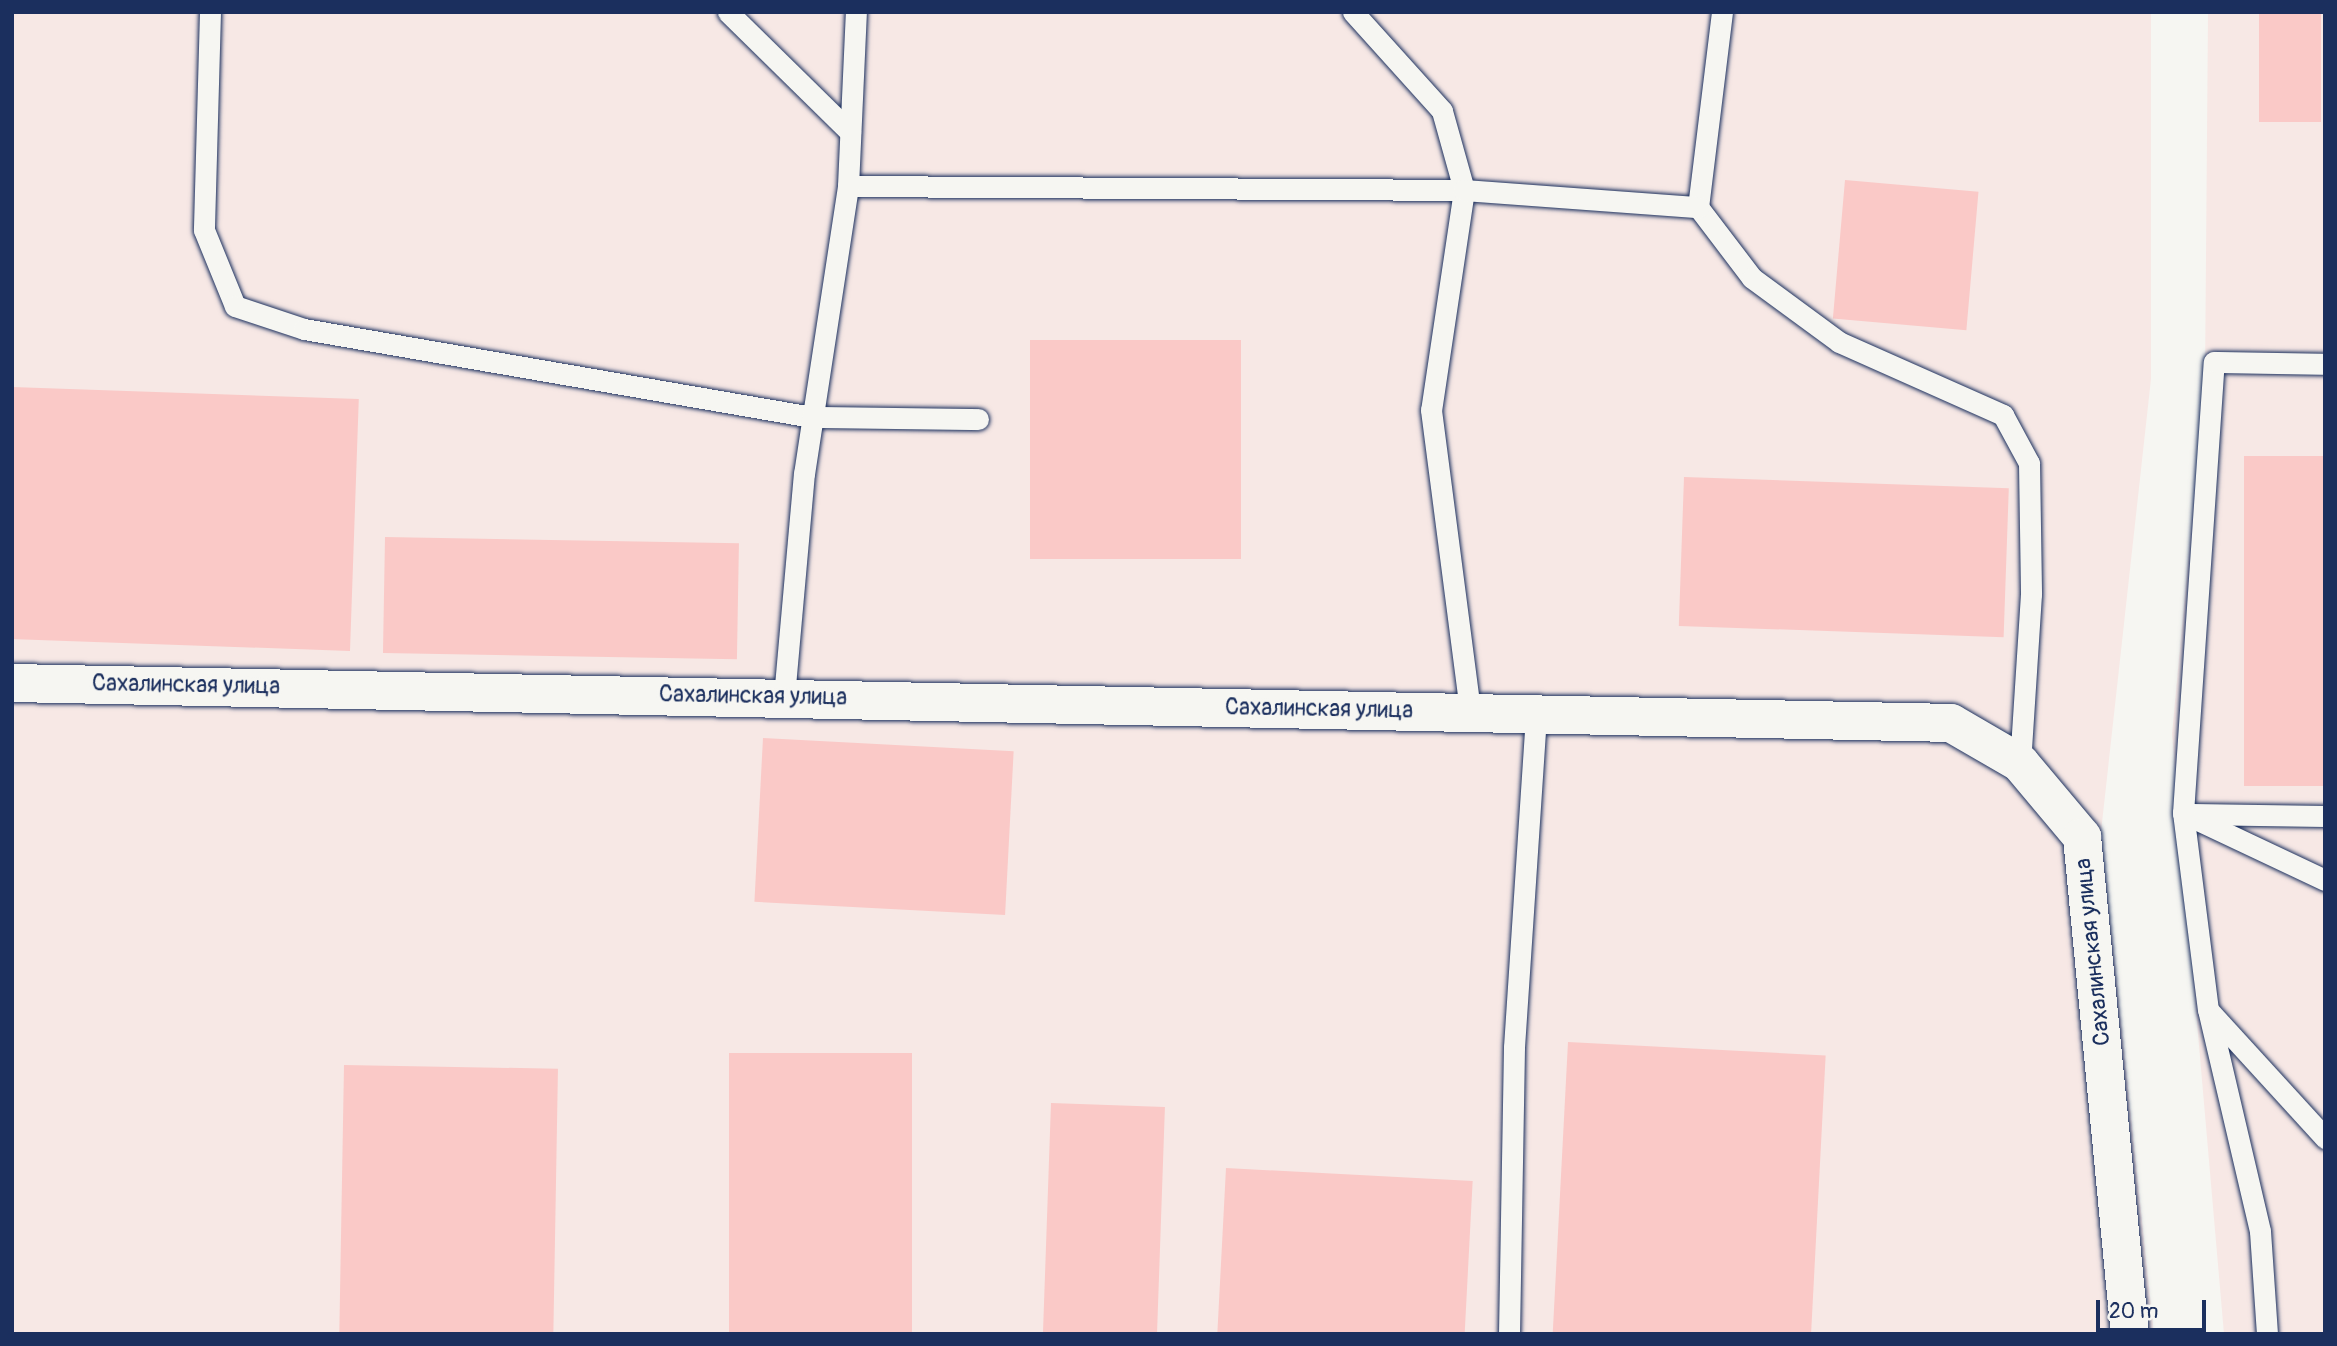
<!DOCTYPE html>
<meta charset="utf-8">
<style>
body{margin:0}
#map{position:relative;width:2337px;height:1346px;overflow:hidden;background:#f6f6f2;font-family:Pangolin,sans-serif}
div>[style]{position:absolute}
.built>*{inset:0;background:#f7e8e5}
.building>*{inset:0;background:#fac9c7;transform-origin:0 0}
.roads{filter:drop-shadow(0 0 2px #1b2f5e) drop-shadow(0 0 2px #1b2f5e)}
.lane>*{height:21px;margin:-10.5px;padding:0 10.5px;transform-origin:10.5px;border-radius:10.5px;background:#f6f6f2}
.street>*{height:38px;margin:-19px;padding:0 19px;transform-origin:19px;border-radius:19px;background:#f6f6f2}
span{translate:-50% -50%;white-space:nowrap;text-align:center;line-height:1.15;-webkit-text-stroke:6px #f6f6f2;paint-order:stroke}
.street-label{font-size:23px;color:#1b2f5e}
.frame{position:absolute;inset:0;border:14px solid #1b2f5e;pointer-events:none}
.scale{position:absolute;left:2096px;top:1300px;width:110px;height:32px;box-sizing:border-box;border:4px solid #1b2f5e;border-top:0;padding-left:9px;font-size:21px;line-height:24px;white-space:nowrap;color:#1b2f5e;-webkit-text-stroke:5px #f6f6f2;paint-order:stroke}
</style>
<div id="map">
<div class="built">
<div style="clip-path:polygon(12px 12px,2151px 12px,2151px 379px,2101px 832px,2154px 1334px,12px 1334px)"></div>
<div style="clip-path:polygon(2208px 12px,2325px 12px,2325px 1334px,2224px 1334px,2172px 734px,2205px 379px)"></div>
</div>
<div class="building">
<div style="left:2259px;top:12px;width:62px;height:110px"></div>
<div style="left:1845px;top:180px;width:134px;height:139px;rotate:5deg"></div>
<div style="left:1030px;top:340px;width:211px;height:219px"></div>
<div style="left:12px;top:387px;width:347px;height:252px;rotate:2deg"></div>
<div style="left:2244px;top:456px;width:81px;height:330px"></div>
<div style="left:1684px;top:477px;width:325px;height:149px;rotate:2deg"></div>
<div style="left:385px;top:537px;width:354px;height:116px;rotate:1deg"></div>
<div style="left:763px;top:738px;width:251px;height:164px;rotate:3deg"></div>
<div style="left:1568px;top:1042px;width:258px;height:292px;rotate:3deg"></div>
<div style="left:729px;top:1053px;width:183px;height:281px"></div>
<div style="left:344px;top:1065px;width:214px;height:269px;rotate:1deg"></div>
<div style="left:1051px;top:1103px;width:114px;height:231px;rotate:2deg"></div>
<div style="left:1226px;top:1168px;width:247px;height:166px;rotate:3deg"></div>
</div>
<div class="roads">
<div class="lane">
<div style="left:210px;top:12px;width:218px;rotate:91.6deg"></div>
<div style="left:204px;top:230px;width:82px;rotate:67.8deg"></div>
<div style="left:235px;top:306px;width:73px;rotate:18.4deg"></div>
<div style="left:304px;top:329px;width:516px;rotate:9.83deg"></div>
<div style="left:812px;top:417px;width:166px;rotate:0.7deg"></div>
<div style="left:728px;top:12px;width:171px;rotate:44.5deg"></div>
<div style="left:1353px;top:12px;width:133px;rotate:48deg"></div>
<div style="left:1442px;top:111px;width:82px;rotate:74.4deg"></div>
<div style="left:1464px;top:190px;width:222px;rotate:98.5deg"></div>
<div style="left:1431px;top:410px;width:305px;rotate:82.6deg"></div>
<div style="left:1722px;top:12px;width:196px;rotate:97deg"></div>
<div style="left:1698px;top:207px;width:89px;rotate:52.7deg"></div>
<div style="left:1752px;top:278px;width:108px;rotate:36.3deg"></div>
<div style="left:1839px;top:342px;width:180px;rotate:24deg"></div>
<div style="left:2003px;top:415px;width:55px;rotate:61.6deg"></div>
<div style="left:2029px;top:463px;width:131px;rotate:89.1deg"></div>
<div style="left:2031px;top:594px;width:169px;rotate:93.7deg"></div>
<div style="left:848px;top:186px;width:616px;rotate:0.37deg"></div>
<div style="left:1464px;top:190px;width:235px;rotate:4.2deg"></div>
<div style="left:784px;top:697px;width:224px;rotate:-84.9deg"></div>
<div style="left:804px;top:474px;width:291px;rotate:-81.3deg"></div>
<div style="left:848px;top:186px;width:174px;rotate:-87.4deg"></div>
<div style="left:2183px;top:813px;width:157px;rotate:25.3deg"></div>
<div style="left:2192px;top:814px;width:133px;rotate:0.9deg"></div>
<div style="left:2210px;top:1012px;width:171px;rotate:47.6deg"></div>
<div style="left:1509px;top:1334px;width:287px;rotate:-89deg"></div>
<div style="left:1514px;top:1047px;width:334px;rotate:-86.2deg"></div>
<div style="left:2267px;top:1334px;width:103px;rotate:-93.9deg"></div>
<div style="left:2260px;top:1231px;width:227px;rotate:-103.2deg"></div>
<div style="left:2208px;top:1010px;width:199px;rotate:-97.2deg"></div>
<div style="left:2183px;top:813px;width:452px;rotate:-86.1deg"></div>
<div style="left:2214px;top:362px;width:111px;rotate:1deg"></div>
</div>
<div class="street">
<div style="left:12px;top:683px;width:1939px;rotate:1.18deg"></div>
<div style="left:1951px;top:723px;width:80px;rotate:30.1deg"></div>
<div style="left:2020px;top:763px;width:97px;rotate:50deg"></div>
<div style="left:2082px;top:837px;width:499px;rotate:84.5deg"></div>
</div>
</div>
<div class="street-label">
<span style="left:186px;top:685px;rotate:1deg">Сахалинская улица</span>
<span style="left:753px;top:696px;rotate:1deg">Сахалинская улица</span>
<span style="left:1319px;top:709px;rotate:1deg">Сахалинская улица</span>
<span style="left:2093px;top:952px;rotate:-96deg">Сахалинская улица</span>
</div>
<div class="frame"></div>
<div class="scale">20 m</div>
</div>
